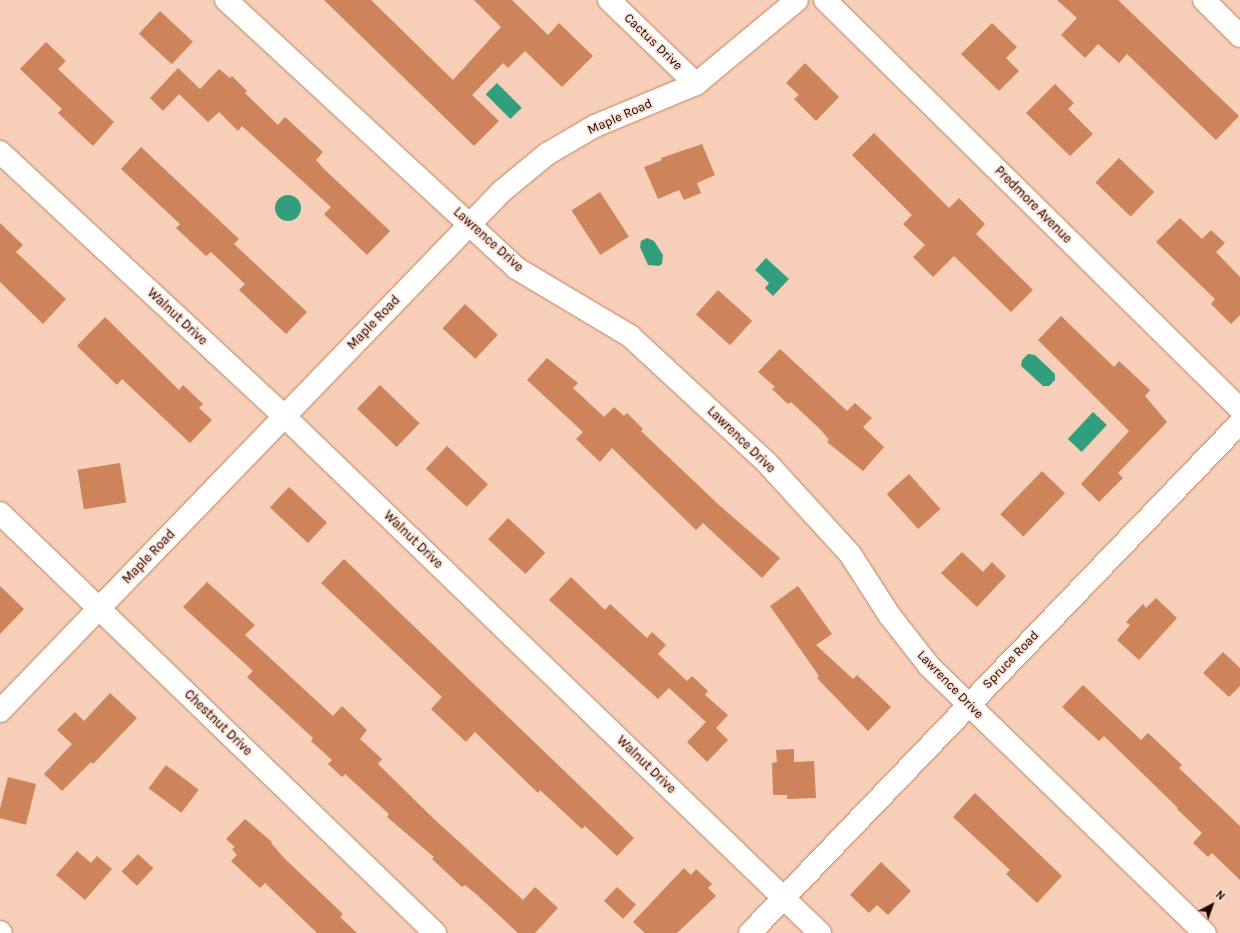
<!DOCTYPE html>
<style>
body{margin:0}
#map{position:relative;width:1240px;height:933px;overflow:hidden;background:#f7ceb8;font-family:Karla,sans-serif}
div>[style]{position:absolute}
.water>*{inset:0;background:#339e7e;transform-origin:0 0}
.round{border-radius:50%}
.building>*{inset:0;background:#ce845a;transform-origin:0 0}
.roads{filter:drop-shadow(0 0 1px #c0815f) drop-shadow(0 0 1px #c0815f)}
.minor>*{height:22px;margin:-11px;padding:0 11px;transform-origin:11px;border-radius:11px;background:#fff}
span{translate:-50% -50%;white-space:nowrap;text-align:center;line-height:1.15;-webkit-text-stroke:3px #faded0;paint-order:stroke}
.street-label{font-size:13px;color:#1d0700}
.north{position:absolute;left:1192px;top:885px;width:40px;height:40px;-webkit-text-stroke:3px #faded0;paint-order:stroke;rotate:41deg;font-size:11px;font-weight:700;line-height:16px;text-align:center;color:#1d0700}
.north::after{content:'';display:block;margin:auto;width:14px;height:18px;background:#1d0700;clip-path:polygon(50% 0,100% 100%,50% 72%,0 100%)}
</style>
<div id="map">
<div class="water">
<div style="left:497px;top:83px;width:35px;height:16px;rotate:45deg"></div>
<div class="round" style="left:275px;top:195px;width:26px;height:26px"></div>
<div style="clip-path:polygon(647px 238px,654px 241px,663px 255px,662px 264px,659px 266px,648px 265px,640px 247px,641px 241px)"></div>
<div style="clip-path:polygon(766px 258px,789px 279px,773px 296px,765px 288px,769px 283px,755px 270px)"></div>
<div style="clip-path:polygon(1028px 354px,1035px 355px,1055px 374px,1055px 380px,1049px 386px,1043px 386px,1021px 366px,1022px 360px)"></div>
<div style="left:1093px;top:412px;width:19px;height:37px;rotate:43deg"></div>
</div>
<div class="building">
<div style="clip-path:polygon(324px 0,371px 0,453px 80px,501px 27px,474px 0,512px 0,548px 35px,559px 23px,593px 56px,562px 87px,525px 51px,508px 68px,503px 63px,472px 95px,499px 121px,474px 146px)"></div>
<div style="clip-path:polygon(1057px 0,1118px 0,1239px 116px,1216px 140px,1127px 54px,1119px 63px,1098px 44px,1085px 58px,1061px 35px,1077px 18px)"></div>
<div style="left:160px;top:11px;width:45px;height:31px;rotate:43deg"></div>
<div style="clip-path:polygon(992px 23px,1017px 47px,1006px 58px,1019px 71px,999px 91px,961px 54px)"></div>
<div style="clip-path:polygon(46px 42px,66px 61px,58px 69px,114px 122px,93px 146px,58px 113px,62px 109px,20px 69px)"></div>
<div style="clip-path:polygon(805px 63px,839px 97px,816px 121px,794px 99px,799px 95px,786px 83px)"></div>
<div style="clip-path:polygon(178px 68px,200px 89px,219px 69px,230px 78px,232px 76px,247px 91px,245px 93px,278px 125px,285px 117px,323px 152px,316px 160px,324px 169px,390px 231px,367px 255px,324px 214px,331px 207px,242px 126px,238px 131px,219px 112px,208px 122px,179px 94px,163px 111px,150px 98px)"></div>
<div style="clip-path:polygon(1055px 84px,1074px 103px,1068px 109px,1093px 134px,1070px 156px,1026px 113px)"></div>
<div style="clip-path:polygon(874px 133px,949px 208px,959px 198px,985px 224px,976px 234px,1033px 290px,1011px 312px,954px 256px,933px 277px,913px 257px,925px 245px,903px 224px,912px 215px,852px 155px)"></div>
<div style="clip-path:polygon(702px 144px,715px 175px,697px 183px,701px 193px,684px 200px,679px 190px,658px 199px,644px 167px,662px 160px,661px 158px)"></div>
<div style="clip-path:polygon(141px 147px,239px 239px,234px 244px,307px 312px,286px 334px,239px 290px,245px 284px,211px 252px,206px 256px,176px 228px,180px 224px,121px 169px)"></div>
<div style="left:1119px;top:158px;width:49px;height:34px;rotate:44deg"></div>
<div style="left:600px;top:192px;width:53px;height:34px;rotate:57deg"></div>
<div style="clip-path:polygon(1180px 218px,1202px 239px,1211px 230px,1225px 243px,1216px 252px,1240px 277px,1240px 315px,1231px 324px,1211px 304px,1215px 299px,1156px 242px)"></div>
<div style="clip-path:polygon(0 223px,23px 245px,16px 252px,66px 299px,43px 324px,0 282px)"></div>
<div style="left:718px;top:290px;width:46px;height:33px;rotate:42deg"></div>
<div style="left:465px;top:304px;width:45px;height:33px;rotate:43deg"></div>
<div style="clip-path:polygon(1061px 316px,1114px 367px,1119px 361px,1150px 390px,1145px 396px,1167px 422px,1118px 473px,1123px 478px,1099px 502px,1081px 484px,1129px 431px,1038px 340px)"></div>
<div style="clip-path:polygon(105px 317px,179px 390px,183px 385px,203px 404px,199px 408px,212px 420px,190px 443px,122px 379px,117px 385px,77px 346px)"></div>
<div style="clip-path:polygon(780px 349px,847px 411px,855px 403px,872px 418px,863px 427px,884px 447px,863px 471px,827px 442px,829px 440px,821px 430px,791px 402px,788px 404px,772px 389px,775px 387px,758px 372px)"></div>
<div style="clip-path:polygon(547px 358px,578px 383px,573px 388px,604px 417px,614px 407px,624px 416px,627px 413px,643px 429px,641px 431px,719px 505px,780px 558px,762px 578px,703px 523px,696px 530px,612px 448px,600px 462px,576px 439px,583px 432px,527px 380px)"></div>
<div style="left:380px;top:385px;width:55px;height:33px;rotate:44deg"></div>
<div style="left:447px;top:446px;width:56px;height:31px;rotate:43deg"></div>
<div style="left:120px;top:463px;width:40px;height:43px;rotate:81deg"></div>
<div style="left:1042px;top:471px;width:32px;height:60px;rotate:44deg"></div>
<div style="left:909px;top:474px;width:47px;height:30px;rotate:48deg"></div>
<div style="left:289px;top:487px;width:52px;height:28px;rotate:43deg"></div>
<div style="left:508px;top:518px;width:51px;height:29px;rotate:43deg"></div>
<div style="clip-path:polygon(962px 552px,983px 572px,992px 562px,1006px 576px,977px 607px,941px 573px)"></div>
<div style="clip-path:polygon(344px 559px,634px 838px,617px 856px,585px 826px,582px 829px,540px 790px,538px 793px,475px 732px,466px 742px,431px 709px,442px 697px,321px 583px)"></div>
<div style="clip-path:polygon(571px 577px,605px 610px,610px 604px,647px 638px,652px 632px,666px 645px,658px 654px,687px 681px,692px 676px,708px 691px,705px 695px,728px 715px,716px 728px,728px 740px,707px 762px,687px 742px,706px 722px,669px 688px,658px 699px,549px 600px)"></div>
<div style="clip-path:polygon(207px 582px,255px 625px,245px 635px,333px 716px,342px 706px,367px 730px,360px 739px,382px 759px,378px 764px,434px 819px,523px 900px,535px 887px,558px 908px,535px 933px,518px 933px,476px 894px,465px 885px,462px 887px,432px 859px,434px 857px,387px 817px,389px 814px,345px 774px,342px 777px,328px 764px,332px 760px,311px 741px,313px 738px,247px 677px,253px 671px,183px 607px)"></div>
<div style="clip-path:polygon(0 586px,24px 609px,0 634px)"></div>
<div style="clip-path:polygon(798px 586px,832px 634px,816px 645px,853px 679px,857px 675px,891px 707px,868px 731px,817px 678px,819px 676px,770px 606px)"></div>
<div style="clip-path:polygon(1156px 598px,1177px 618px,1139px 660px,1117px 640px,1130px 625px,1126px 622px,1143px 604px,1146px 608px)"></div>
<div style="clip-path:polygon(1223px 652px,1240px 668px,1240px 686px,1229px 697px,1203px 673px)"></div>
<div style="clip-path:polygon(1083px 685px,1141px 740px,1148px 733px,1182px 765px,1179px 768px,1240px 826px,1240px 880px,1212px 853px,1208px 857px,1193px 843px,1202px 833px,1177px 809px,1178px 808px,1104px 736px,1099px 741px,1062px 707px)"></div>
<div style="clip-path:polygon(110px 693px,137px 718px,93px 764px,91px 762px,62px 791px,44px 774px,72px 744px,57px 730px,75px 712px,84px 721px)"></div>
<div style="clip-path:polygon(794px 749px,794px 762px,814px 761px,816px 798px,787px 799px,787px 795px,773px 795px,772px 763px,777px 762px,776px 750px)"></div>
<div style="left:166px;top:765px;width:41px;height:29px;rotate:37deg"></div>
<div style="left:8px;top:777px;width:29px;height:42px;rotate:14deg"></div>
<div style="clip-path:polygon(975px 793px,1062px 876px,1037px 903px,1006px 874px,1010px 870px,953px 817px)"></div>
<div style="clip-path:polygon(245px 819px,272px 842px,271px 843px,285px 859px,343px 914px,340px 917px,357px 933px,317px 933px,265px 883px,260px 888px,231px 861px,237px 855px,232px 849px,235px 847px,226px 839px)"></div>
<div style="clip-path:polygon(77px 851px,91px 863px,97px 856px,112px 869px,85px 900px,56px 875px)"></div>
<div style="left:138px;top:854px;width:21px;height:24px;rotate:43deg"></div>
<div style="clip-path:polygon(881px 862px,911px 891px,888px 915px,877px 905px,869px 913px,850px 895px)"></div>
<div style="clip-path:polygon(684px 868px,691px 875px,696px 869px,712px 884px,708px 888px,716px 896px,677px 933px,645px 933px,633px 922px)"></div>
<div style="left:617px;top:887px;width:26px;height:19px;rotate:43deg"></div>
</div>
<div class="roads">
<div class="minor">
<div style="left:226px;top:0;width:395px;rotate:42.7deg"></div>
<div style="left:516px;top:268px;width:133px;rotate:30.8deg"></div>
<div style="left:630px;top:336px;width:187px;rotate:42.8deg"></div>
<div style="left:767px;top:463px;width:123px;rotate:47.6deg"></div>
<div style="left:850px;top:554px;width:74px;rotate:57.2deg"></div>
<div style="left:890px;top:616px;width:63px;rotate:52deg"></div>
<div style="left:929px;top:666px;width:384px;rotate:44.1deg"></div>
<div style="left:609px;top:0;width:121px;rotate:44deg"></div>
<div style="left:825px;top:0;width:583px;rotate:44.58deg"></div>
<div style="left:1204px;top:0;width:51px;rotate:45deg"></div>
<div style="left:0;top:152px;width:388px;rotate:42.9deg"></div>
<div style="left:284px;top:416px;width:745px;rotate:43.97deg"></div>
<div style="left:0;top:513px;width:605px;rotate:43.99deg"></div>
<div style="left:0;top:711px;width:721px;rotate:-46.01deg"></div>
<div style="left:501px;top:192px;width:60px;rotate:-39.6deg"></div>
<div style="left:547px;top:154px;width:56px;rotate:-30.3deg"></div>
<div style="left:595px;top:126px;width:109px;rotate:-22.6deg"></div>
<div style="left:696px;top:84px;width:131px;rotate:-39.7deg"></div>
<div style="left:0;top:932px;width:1px;rotate:45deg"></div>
<div style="left:750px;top:933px;width:707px;rotate:-46.15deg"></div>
</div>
</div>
<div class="street-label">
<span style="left:653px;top:42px;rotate:44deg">Cactus Drive</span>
<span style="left:620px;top:117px;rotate:-24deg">Maple Road</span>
<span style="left:1033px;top:205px;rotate:45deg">Predmore Avenue</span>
<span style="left:488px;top:240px;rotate:42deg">Lawrence Drive</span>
<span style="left:177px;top:317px;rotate:43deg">Walnut Drive</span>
<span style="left:374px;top:323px;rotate:-46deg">Maple Road</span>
<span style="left:741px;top:440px;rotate:44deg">Lawrence Drive</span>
<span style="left:413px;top:540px;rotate:44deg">Walnut Drive</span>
<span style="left:149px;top:557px;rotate:-46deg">Maple Road</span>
<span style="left:1011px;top:660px;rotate:-46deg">Spruce Road</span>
<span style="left:950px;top:685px;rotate:46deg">Lawrence Drive</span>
<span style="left:218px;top:723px;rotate:44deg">Chestnut Drive</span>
<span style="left:646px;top:765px;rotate:44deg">Walnut Drive</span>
</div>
<div class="north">N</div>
</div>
